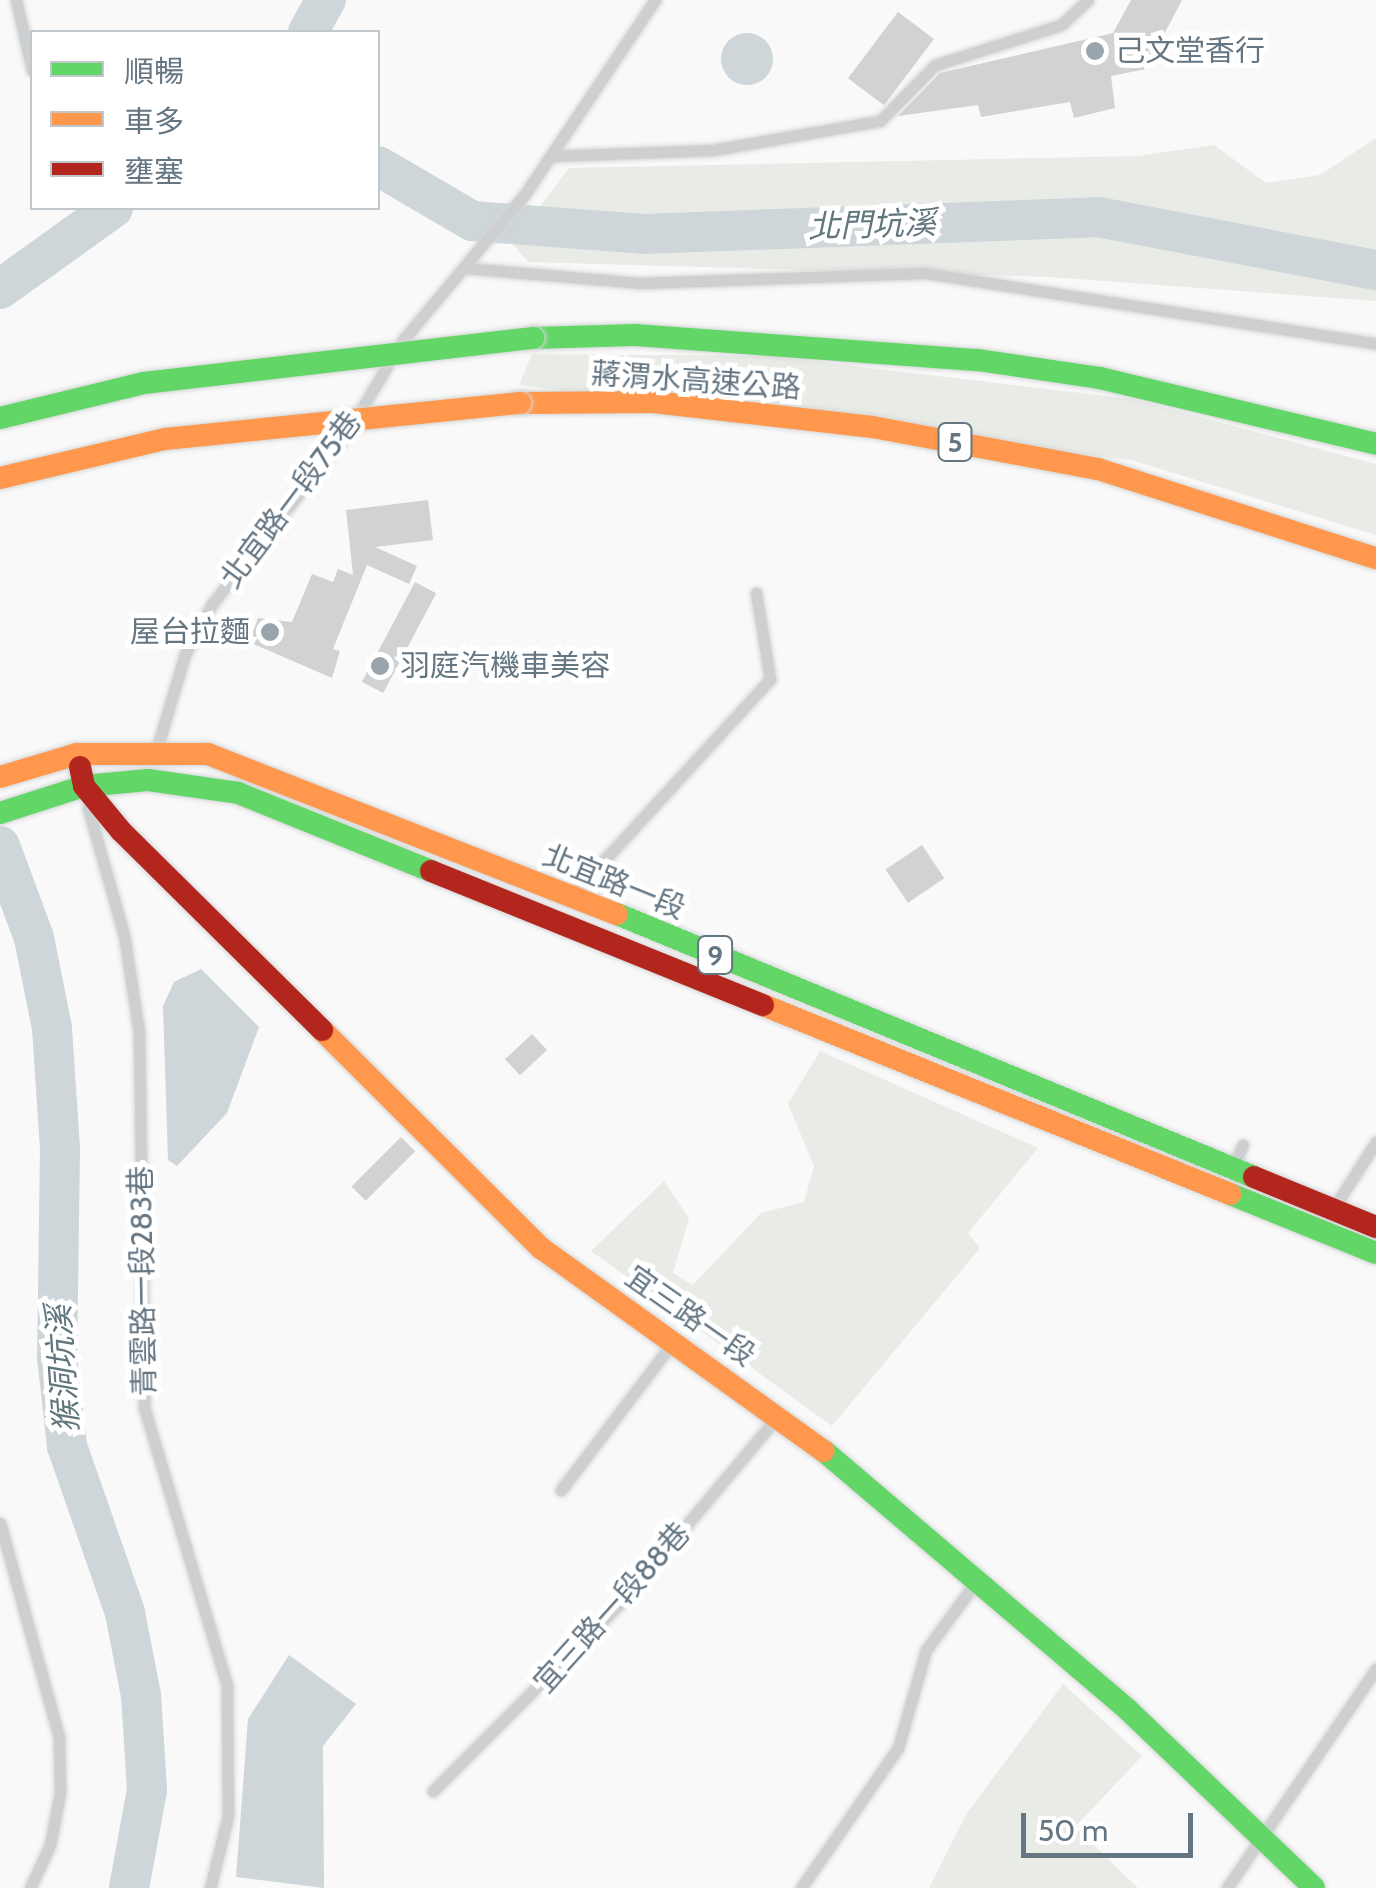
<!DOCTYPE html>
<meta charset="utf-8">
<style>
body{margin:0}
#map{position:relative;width:1376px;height:1888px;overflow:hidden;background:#f9f9f9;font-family:Cabin,"Noto Sans TC",sans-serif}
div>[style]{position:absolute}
.green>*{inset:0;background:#e8ebe6}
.water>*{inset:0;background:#ced6d9}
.round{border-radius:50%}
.river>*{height:40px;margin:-20px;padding:0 20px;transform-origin:20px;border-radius:20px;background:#ced6d9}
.building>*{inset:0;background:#d0d2d3;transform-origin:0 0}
.roads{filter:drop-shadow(0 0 2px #d5d6d7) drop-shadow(0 0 2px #d5d6d7)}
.lane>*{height:11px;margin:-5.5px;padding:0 5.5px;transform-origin:5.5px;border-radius:5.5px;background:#cecfd0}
.fast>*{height:22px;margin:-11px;padding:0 11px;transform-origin:11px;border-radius:11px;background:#63d668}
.slow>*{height:22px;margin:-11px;padding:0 11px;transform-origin:11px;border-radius:11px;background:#ff974d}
.jam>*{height:22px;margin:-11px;padding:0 11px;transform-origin:11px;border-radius:11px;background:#b3261e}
.bridges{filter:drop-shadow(0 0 2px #d5d6d6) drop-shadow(0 0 2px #d5d6d6)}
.fast-bridge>*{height:22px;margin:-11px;padding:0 11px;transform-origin:11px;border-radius:11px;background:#63d668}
.slow-bridge>*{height:22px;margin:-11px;padding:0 11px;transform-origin:11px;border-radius:11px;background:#ff974d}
.dots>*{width:28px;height:28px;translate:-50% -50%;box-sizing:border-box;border:5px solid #fff;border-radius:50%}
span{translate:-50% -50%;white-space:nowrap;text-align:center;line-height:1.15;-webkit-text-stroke:10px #fff;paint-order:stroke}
.shield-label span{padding:2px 8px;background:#fff;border:2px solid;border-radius:8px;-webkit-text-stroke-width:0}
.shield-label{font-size:28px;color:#657683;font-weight:700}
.poi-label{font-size:30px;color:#657683}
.left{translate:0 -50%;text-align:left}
.right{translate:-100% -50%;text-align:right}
.street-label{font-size:30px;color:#657683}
.water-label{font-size:32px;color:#60757c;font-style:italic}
.legend{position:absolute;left:30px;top:30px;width:350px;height:180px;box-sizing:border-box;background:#fff;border:2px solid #c1c8cd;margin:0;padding:12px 18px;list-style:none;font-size:30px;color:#657683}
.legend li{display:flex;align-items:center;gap:20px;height:50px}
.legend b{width:50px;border:2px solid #c1c8cd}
.scale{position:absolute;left:1021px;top:1813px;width:172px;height:45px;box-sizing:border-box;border:5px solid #657683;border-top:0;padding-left:12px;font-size:30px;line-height:35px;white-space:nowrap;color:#657683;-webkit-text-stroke:8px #fff;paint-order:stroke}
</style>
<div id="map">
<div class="green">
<div style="clip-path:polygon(1376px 138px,1376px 301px,1049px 277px,528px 262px,512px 243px,569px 168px,1138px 156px,1214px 145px,1266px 183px,1320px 175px)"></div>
<div style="clip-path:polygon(532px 354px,767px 356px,1132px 399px,1376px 464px,1376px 535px,1131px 460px,519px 385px)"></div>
<div style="clip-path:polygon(820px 1051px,1038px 1148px,968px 1233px,980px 1248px,832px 1426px,591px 1251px,664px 1181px,689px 1218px,673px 1273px,693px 1285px,761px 1213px,804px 1202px,814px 1166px,788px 1104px)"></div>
<div style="clip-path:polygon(1063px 1684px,1142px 1756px,1075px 1827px,1138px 1888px,929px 1888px,967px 1813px)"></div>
</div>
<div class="water">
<div class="round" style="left:721px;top:33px;width:52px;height:52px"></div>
<div style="clip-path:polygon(201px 969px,259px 1027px,227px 1113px,177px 1166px,168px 1160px,163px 1006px,174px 982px)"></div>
<div style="clip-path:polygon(289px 1655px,356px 1704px,323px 1746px,324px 1888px,236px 1877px,248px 1719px)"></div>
</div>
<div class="river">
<div style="left:308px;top:32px;width:37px;rotate:-61deg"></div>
<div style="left:378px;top:166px;width:109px;rotate:30.3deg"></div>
<div style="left:472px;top:221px;width:171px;rotate:4.3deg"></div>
<div style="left:643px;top:234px;width:455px;rotate:-2.1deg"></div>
<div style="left:1098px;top:217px;width:283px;rotate:10.8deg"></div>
<div style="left:0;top:289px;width:139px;rotate:-35.6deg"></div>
<div style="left:0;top:846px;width:98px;rotate:69.7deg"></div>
<div style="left:34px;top:938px;width:92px;rotate:78.7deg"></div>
<div style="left:52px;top:1028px;width:121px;rotate:86.2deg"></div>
<div style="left:60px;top:1149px;width:208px;rotate:90.8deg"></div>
<div style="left:57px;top:1357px;width:90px;rotate:83.6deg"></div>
<div style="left:67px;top:1446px;width:177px;rotate:70.8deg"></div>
<div style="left:125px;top:1613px;width:84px;rotate:79deg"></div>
<div style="left:141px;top:1695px;width:95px;rotate:86.4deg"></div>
<div style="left:147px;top:1790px;width:100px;rotate:100.4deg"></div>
</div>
<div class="building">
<div style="clip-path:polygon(1131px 0,1182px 0,1146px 69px,1111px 76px,1115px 108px,1074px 118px,1070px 102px,981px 117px,978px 105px,898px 116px,940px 73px,1113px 33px)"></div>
<div style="left:898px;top:12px;width:45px;height:83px;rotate:37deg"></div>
<div style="clip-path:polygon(428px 500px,433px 540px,375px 547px,417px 566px,409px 584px,367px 565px,333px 649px,340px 651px,332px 678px,249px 642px,258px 618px,292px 622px,312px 574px,333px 582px,338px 569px,353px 575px,346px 510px)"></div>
<div style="left:415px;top:582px;width:24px;height:113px;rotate:28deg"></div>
<div style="left:922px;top:845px;width:40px;height:44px;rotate:56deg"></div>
<div style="left:532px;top:1034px;width:22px;height:37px;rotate:47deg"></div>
<div style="left:401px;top:1137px;width:20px;height:70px;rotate:45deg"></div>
</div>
<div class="roads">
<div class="lane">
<div style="left:16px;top:0;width:72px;rotate:77.1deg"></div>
<div style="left:552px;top:156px;width:161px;rotate:-2.1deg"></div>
<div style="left:713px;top:150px;width:169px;rotate:-9.9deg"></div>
<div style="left:880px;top:121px;width:78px;rotate:-45.5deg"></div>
<div style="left:935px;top:65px;width:132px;rotate:-17.6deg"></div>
<div style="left:1061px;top:25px;width:37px;rotate:-43deg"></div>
<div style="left:465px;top:268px;width:177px;rotate:4.9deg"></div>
<div style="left:641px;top:283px;width:284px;rotate:-2deg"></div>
<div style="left:925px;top:273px;width:457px;rotate:8.9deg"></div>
<div style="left:402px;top:341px;width:192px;rotate:-50.1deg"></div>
<div style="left:525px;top:194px;width:234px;rotate:-56.2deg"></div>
<div style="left:361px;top:410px;width:51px;rotate:-59.4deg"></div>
<div style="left:157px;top:748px;width:98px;rotate:-73.4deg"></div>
<div style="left:185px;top:654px;width:57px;rotate:-61.6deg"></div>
<div style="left:212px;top:604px;width:216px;rotate:-51.8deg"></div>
<div style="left:88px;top:808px;width:132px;rotate:74.2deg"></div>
<div style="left:124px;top:935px;width:98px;rotate:81.2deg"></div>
<div style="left:139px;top:1032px;width:375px;rotate:89.2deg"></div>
<div style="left:144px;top:1407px;width:291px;rotate:73.4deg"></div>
<div style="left:227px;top:1686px;width:130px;rotate:89.6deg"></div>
<div style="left:228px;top:1816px;width:74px;rotate:104deg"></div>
<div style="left:576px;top:891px;width:287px;rotate:-47.5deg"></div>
<div style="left:770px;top:679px;width:87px;rotate:-99.2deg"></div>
<div style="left:1234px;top:1164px;width:21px;rotate:-65deg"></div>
<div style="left:1335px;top:1206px;width:76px;rotate:-57.4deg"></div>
<div style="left:561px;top:1490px;width:181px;rotate:-52.9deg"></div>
<div style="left:0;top:1523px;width:222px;rotate:74.6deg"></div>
<div style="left:59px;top:1737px;width:56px;rotate:89deg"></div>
<div style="left:60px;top:1793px;width:53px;rotate:100.9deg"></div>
<div style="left:50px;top:1845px;width:47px;rotate:114.9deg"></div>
<div style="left:433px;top:1791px;width:275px;rotate:-45.1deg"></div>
<div style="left:627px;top:1596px;width:229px;rotate:-50deg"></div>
<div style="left:801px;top:1888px;width:170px;rotate:-55.3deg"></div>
<div style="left:898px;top:1748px;width:102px;rotate:-74.1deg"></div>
<div style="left:926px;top:1650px;width:83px;rotate:-53.8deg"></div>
<div style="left:1227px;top:1888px;width:265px;rotate:-55.8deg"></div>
</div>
<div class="fast">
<div style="left:533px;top:338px;width:102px;rotate:-1.7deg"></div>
<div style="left:635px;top:335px;width:344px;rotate:4.2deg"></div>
<div style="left:978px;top:360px;width:123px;rotate:8.4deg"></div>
<div style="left:1100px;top:378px;width:284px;rotate:13.4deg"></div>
<div style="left:0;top:813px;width:88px;rotate:-17.8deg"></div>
<div style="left:84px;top:786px;width:64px;rotate:-5.4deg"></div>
<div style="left:148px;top:780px;width:91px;rotate:8.2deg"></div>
<div style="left:238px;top:793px;width:208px;rotate:22deg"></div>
<div style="left:617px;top:914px;width:689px;rotate:22.43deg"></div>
<div style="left:1230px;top:1194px;width:157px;rotate:22deg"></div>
<div style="left:824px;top:1451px;width:399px;rotate:40.4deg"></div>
<div style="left:1128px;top:1710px;width:257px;rotate:43.7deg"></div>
</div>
<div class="slow">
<div style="left:520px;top:403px;width:133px;rotate:-0.4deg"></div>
<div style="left:653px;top:402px;width:221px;rotate:6.5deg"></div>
<div style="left:873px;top:427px;width:229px;rotate:10.6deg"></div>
<div style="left:1098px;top:469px;width:292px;rotate:17.8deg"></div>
<div style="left:0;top:777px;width:80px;rotate:-16.6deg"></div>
<div style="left:77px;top:754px;width:131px"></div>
<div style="left:208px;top:754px;width:439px;rotate:21.4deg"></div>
<div style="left:763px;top:1005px;width:504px;rotate:22.03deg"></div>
<div style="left:322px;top:1030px;width:309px;rotate:44.9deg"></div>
<div style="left:541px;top:1248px;width:348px;rotate:35.7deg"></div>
</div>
<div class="jam">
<div style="left:80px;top:767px;width:19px;rotate:78deg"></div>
<div style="left:84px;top:786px;width:58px;rotate:50.6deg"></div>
<div style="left:121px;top:831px;width:283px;rotate:44.7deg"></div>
<div style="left:431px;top:871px;width:358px;rotate:22deg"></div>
<div style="left:1254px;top:1177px;width:132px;rotate:22.3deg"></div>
</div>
</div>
<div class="bridges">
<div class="fast-bridge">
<div style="left:0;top:418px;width:148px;rotate:-13.7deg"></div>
<div style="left:144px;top:383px;width:392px;rotate:-6.6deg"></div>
</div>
<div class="slow-bridge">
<div style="left:0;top:478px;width:170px;rotate:-13.3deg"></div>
<div style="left:165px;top:439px;width:357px;rotate:-5.8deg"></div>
</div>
</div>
<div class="dots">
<div style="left:1095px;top:51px;background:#99a4ac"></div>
<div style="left:270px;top:632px;background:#99a4ac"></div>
<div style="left:380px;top:666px;background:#99a4ac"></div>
</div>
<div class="shield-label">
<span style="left:955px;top:442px">5</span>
<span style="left:715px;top:955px">9</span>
</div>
<div class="poi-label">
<span class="left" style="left:1115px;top:51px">己文堂香行</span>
<span class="right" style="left:250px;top:632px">屋台拉麵</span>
<span class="left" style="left:400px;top:666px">羽庭汽機車美容</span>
</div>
<div class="street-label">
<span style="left:696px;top:381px;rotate:4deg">蔣渭水高速公路</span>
<span style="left:291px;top:500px;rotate:-53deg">北宜路一段75巷</span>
<span style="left:614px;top:882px;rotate:22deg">北宜路一段</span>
<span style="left:143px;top:1281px;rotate:-91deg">青雲路一段283巷</span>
<span style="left:690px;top:1316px;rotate:35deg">宜三路一段</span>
<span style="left:612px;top:1608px;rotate:-48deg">宜三路一段88巷</span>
</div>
<div class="water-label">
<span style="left:872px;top:225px;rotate:-2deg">北門坑溪</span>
<span style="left:63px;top:1369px;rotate:-94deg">猴洞坑溪</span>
</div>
<ul class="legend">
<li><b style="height:12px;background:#63d668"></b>順暢</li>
<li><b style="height:12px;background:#ff974d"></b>車多</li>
<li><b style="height:12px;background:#b3261e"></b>壅塞</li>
</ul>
<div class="scale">50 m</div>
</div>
